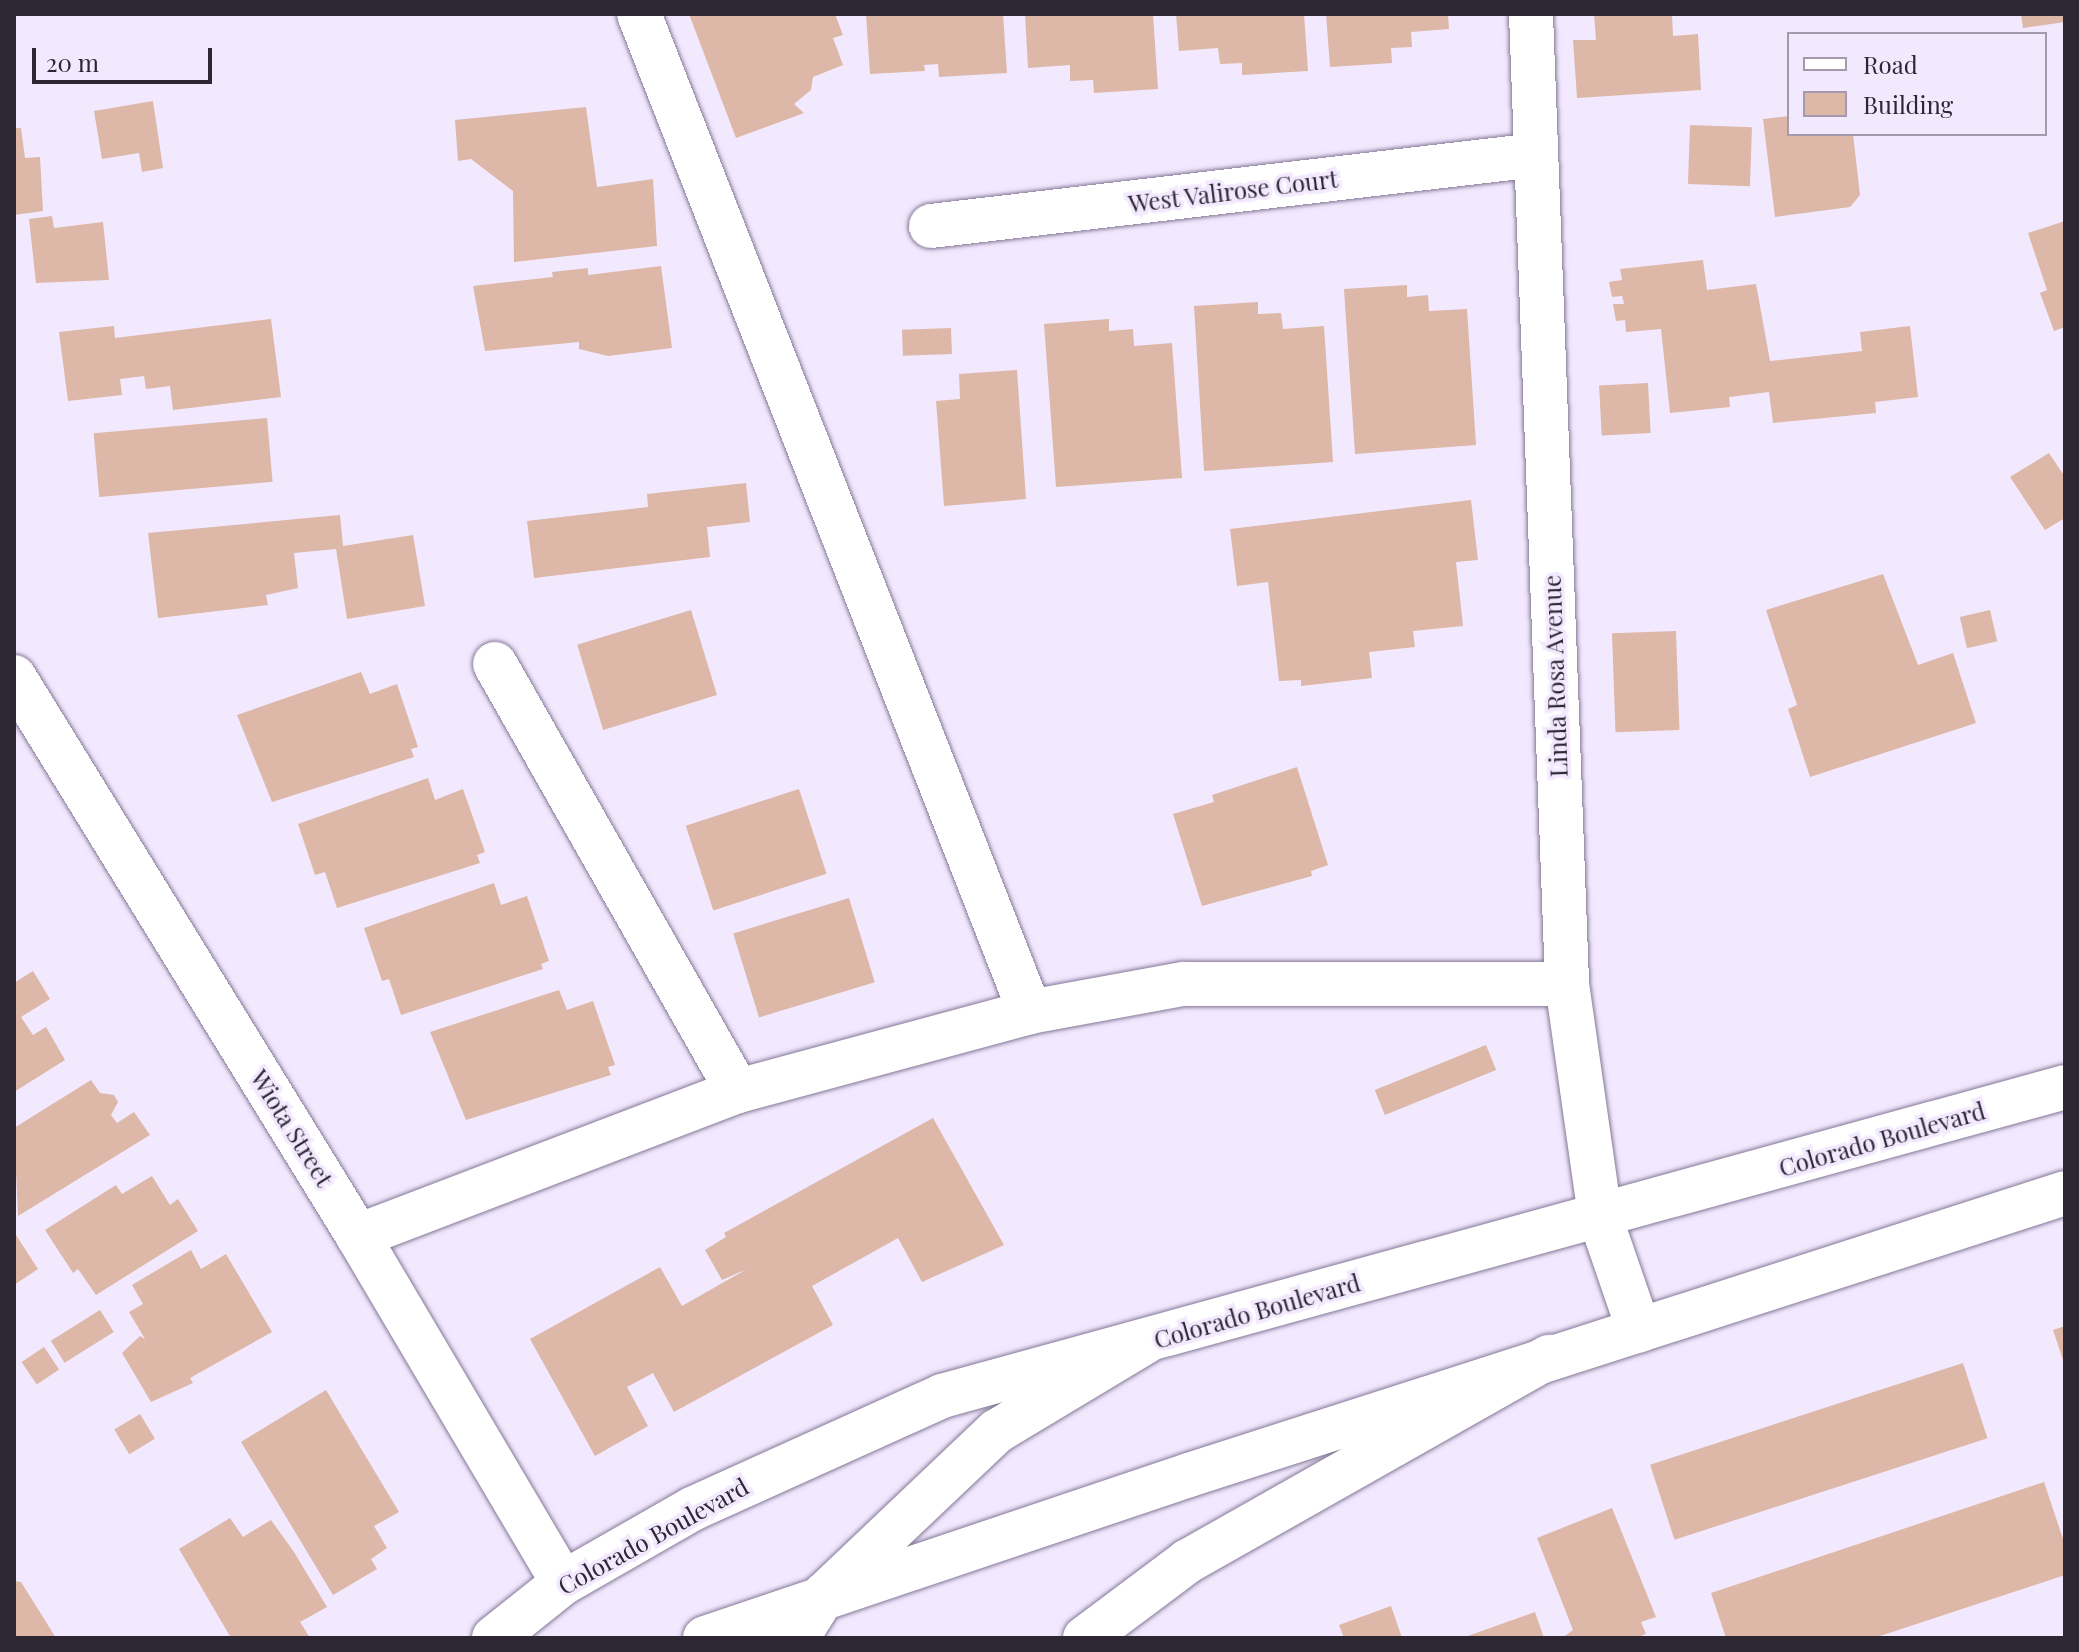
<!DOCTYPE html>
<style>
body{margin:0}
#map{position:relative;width:2079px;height:1652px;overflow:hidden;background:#f2e9fe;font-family:"Playfair Display",serif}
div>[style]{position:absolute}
.building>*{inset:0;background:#ddb7a8;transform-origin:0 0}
.roads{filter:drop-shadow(0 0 2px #857897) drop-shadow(0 0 2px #857897)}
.minor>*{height:44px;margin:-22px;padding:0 22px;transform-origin:22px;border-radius:22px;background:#fff}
.major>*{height:44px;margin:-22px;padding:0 22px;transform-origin:22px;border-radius:22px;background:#fff}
.highway>*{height:44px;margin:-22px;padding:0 22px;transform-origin:22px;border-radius:22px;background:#fff}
span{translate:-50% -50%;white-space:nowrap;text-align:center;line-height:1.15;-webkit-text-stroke:7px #f2e9fe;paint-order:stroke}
.street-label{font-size:24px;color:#2d2734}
.frame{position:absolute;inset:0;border:16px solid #2d2734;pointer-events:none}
.legend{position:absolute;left:1787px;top:32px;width:260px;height:104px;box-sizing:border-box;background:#f2e9fe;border:2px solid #a39bad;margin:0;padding:10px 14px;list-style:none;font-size:24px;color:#2d2734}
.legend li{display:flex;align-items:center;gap:16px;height:40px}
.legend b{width:40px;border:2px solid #a39bad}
.scale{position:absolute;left:32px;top:48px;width:180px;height:36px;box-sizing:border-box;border:4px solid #2d2734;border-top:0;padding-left:10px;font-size:24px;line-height:28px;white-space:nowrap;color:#2d2734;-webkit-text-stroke:6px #f2e9fe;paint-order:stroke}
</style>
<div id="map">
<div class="building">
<div style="clip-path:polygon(689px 14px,835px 14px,843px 35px,833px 38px,843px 65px,813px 77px,811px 90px,794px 104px,804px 113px,736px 138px)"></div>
<div style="clip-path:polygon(866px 14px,1003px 14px,1007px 73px,939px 77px,938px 64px,924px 65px,925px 71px,870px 74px)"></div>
<div style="clip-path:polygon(1025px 14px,1153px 14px,1158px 89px,1094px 93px,1093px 80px,1070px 81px,1070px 65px,1028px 68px)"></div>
<div style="clip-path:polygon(1176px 14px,1304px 14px,1308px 71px,1242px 75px,1242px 63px,1220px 64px,1218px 48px,1179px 51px)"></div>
<div style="clip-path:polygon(1326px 14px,1448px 14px,1449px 29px,1411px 32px,1412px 47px,1391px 48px,1392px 63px,1330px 67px)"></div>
<div style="clip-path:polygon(1594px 14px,1672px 14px,1673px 36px,1698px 34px,1701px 90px,1577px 98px,1573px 40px,1596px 40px)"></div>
<div style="clip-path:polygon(2021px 14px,2065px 14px,2065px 22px,2023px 28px)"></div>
<div style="clip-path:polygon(153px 101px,163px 168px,142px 172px,139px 153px,102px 159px,94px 111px)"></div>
<div style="clip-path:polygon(586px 107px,597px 187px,653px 179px,657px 246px,514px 262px,513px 191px,471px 159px,458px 161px,455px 120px)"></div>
<div style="clip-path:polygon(1789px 116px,1789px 134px,1853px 134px,1860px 195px,1850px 207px,1775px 217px,1763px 119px)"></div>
<div style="left:1690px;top:125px;width:62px;height:59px;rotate:2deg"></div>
<div style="clip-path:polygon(14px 128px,21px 128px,25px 158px,40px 157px,43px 211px,14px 215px)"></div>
<div style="clip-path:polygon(52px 216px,54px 228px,103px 222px,109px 280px,36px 283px,29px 219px)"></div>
<div style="clip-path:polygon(2065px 221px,2065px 327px,2054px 331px,2040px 293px,2047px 290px,2028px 233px)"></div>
<div style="clip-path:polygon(1703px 260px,1707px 290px,1756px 284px,1770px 361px,1862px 351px,1860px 332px,1910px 326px,1918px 397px,1875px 402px,1876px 413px,1773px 423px,1769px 392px,1729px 397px,1730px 407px,1670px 413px,1661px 329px,1626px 332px,1625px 320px,1616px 321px,1613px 304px,1624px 304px,1622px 296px,1612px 297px,1609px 282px,1622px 280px,1620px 269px)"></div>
<div style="clip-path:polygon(661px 266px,672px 348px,608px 356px,579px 349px,579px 342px,485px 351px,473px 286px,553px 277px,552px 272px,588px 268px,588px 275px)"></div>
<div style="clip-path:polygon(1407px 285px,1407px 297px,1428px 295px,1429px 311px,1467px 309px,1476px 445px,1355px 454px,1344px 289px)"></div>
<div style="clip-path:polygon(1258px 302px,1258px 314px,1281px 313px,1283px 329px,1324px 326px,1333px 462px,1204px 471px,1194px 306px)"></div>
<div style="clip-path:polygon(271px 319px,281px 397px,173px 410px,170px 386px,146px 389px,144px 376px,120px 379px,122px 395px,68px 401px,59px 332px,114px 326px,115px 338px)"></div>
<div style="clip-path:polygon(1109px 319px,1109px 331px,1133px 329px,1134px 346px,1172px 343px,1182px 478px,1056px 487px,1044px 324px)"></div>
<div style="left:951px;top:328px;width:26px;height:49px;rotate:88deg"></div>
<div style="clip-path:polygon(1017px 370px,1026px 499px,944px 506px,936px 401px,960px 399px,959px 374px)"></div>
<div style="left:1648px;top:383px;width:50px;height:49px;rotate:87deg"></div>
<div style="left:267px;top:418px;width:64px;height:174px;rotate:85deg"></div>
<div style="clip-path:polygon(2049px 453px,2065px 477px,2065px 518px,2045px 530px,2010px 477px)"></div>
<div style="clip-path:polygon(746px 483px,750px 522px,707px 527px,710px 557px,534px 578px,527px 521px,648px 507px,647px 494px)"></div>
<div style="clip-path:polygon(1471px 500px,1478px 560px,1456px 562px,1463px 626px,1413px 631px,1415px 647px,1369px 652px,1372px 678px,1301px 686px,1301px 680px,1279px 681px,1268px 582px,1237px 586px,1230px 529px)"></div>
<div style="clip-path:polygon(340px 515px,343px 546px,413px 535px,425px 606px,347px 619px,336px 549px,294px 553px,298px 588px,266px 595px,268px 605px,158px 618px,148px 533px)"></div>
<div style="clip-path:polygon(1883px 574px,1918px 665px,1953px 653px,1976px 723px,1810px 777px,1788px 709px,1797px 705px,1766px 610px)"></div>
<div style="left:691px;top:610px;width:89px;height:119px;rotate:73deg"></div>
<div style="left:1990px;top:610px;width:32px;height:31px;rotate:77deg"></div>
<div style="left:1676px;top:631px;width:99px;height:64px;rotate:88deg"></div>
<div style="clip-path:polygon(361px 672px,370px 694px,397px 684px,418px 747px,411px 749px,414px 757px,272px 802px,237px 715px)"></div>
<div style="clip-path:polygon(1297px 767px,1328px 865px,1311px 871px,1312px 876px,1202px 906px,1173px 814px,1214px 802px,1212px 795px)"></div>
<div style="clip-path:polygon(428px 778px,435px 800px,463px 789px,485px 852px,477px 855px,480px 863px,337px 908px,325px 872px,315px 875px,298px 824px)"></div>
<div style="left:799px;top:789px;width:89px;height:119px;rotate:72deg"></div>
<div style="clip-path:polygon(494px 883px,501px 905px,527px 896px,549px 961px,541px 964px,543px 969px,401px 1015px,389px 979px,382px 981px,364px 928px)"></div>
<div style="left:849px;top:898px;width:88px;height:121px;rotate:73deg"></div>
<div style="clip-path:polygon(33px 971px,50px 999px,21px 1017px,33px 1035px,46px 1027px,65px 1060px,14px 1092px,14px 983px)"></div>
<div style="clip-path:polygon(559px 990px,567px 1010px,593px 1001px,615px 1065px,608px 1067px,611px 1075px,466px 1120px,430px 1032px)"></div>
<div style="left:1486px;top:1045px;width:27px;height:120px;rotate:68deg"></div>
<div style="clip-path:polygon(91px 1080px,100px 1093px,114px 1095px,118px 1102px,111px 1115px,117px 1123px,134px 1112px,150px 1135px,18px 1216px,14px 1128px)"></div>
<div style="clip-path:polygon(933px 1118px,1004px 1245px,922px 1282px,898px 1238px,812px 1286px,833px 1325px,674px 1412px,653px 1373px,627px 1387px,648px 1426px,595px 1456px,530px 1339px,660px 1267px,682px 1306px,747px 1269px,722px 1280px,705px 1250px,726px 1237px,724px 1233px)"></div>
<div style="clip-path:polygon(152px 1176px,170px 1205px,178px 1199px,198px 1231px,96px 1295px,78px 1269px,73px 1273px,45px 1230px,116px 1185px,122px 1194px)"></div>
<div style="clip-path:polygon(14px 1232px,38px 1269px,14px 1285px)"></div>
<div style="clip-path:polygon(191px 1250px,201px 1269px,226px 1254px,272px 1332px,190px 1378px,193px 1383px,151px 1402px,122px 1353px,140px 1336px,145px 1339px,129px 1312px,143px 1304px,132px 1285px)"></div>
<div style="left:100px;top:1310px;width:26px;height:58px;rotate:58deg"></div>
<div style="clip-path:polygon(2065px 1326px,2065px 1363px,2064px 1363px,2053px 1330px)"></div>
<div style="left:44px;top:1347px;width:27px;height:27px;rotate:56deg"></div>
<div style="left:1963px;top:1363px;width:79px;height:329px;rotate:72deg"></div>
<div style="clip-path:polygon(326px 1390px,399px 1512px,374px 1526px,387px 1548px,371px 1559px,377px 1569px,333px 1595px,241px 1442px)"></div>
<div style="left:140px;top:1414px;width:29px;height:30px;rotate:59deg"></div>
<div style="clip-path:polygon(2044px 1482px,2065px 1545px,2065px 1575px,1874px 1638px,1726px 1638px,1711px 1593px)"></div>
<div style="clip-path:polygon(1612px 1508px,1656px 1617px,1641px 1622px,1646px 1634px,1635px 1638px,1562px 1638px,1573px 1630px,1537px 1538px)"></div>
<div style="clip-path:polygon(230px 1518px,243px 1537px,271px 1520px,294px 1552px,327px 1607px,300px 1622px,310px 1638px,231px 1638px,179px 1549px)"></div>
<div style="clip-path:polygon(14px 1581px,21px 1582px,56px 1638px,14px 1638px)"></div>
<div style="clip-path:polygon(1391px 1606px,1402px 1638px,1344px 1638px,1339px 1625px)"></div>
<div style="clip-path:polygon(1535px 1612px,1544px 1638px,1462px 1638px)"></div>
</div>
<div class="roads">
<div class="minor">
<div style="left:639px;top:14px;width:1072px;rotate:68.61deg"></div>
<div style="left:1531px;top:14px;width:971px;rotate:87.87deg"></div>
<div style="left:1567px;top:984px;width:235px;rotate:81.9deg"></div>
<div style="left:1600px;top:1217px;width:120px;rotate:71deg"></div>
<div style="left:931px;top:226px;width:609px;rotate:-6.69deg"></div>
<div style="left:495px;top:664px;width:491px;rotate:60.4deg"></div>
<div style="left:14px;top:677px;width:656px;rotate:58.39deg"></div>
<div style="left:358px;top:1236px;width:403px;rotate:59.4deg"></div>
<div style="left:358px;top:1236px;width:407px;rotate:-20.9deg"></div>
<div style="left:738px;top:1091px;width:302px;rotate:-15.1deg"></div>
<div style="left:1030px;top:1012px;width:156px;rotate:-10.4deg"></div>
<div style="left:1183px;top:984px;width:384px"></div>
</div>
<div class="major">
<div style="left:494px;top:1638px;width:88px;rotate:-38.6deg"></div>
<div style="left:563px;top:1583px;width:149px;rotate:-29.8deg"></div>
<div style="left:692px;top:1509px;width:274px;rotate:-24.3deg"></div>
<div style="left:942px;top:1396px;width:1165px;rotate:-15.38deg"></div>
<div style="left:705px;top:1638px;width:511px;rotate:-18.61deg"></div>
<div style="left:1189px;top:1475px;width:920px;rotate:-17.84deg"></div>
</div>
<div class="highway">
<div style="left:797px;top:1638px;width:51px;rotate:-57.9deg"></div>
<div style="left:824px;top:1595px;width:238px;rotate:-43.5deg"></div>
<div style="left:997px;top:1431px;width:173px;rotate:-31deg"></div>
<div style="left:1085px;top:1638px;width:129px;rotate:-36.8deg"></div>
<div style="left:1188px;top:1561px;width:415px;rotate:-29.5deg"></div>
</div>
</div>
<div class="street-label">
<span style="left:1233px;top:191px;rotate:-7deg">West Valirose Court</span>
<span style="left:1555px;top:676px;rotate:-92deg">Linda Rosa Avenue</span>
<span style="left:292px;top:1128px;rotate:58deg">Wiota Street</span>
<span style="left:1882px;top:1139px;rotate:-16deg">Colorado Boulevard</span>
<span style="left:1257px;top:1311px;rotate:-16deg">Colorado Boulevard</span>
<span style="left:653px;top:1536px;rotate:-29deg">Colorado Boulevard</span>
</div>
<div class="frame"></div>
<ul class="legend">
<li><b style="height:10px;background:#fff"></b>Road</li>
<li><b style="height:22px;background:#ddb7a8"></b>Building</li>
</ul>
<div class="scale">20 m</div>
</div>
